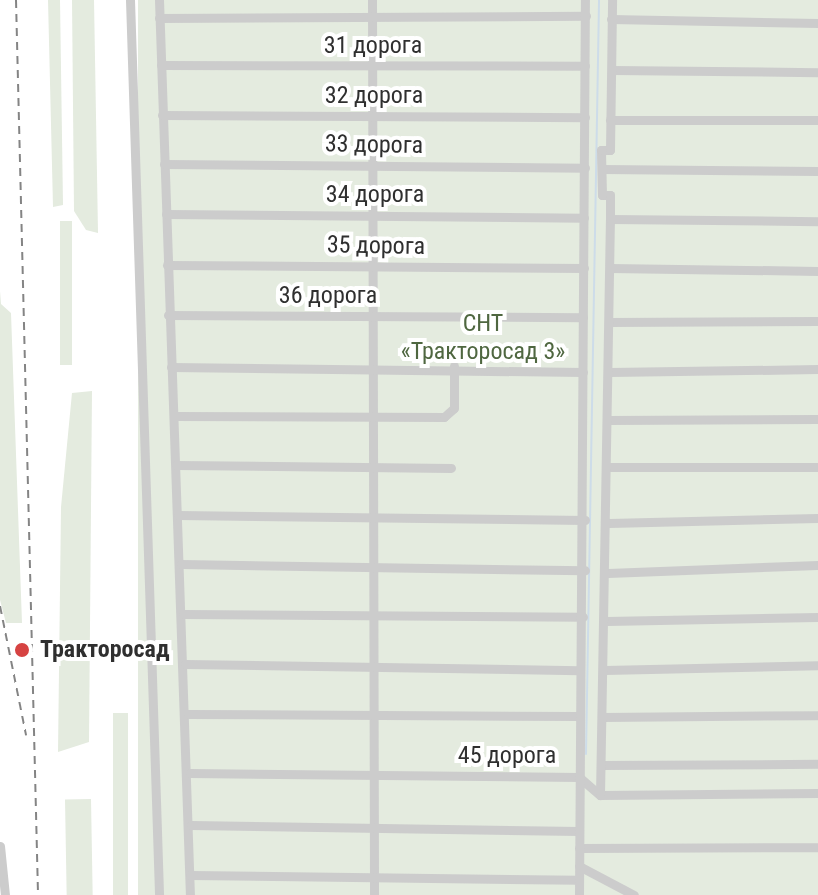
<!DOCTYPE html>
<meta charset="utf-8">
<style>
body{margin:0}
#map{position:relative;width:818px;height:895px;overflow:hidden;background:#fff;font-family:"Roboto Condensed",sans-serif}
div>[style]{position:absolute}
.green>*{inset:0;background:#e4ebdf;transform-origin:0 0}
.stream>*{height:2px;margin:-1px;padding:0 1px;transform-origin:1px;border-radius:1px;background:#cddce9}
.minor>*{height:9px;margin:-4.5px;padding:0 4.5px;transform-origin:4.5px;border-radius:4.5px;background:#ccc}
.rail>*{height:2px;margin-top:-1px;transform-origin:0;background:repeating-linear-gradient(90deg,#848484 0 8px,transparent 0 14px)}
.dots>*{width:22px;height:22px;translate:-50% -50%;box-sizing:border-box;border:4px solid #fff;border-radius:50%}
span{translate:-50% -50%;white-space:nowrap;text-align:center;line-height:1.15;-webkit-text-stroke:8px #fff;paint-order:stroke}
.street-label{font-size:24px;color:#2f2f2f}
.park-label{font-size:24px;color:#4f6740}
.poi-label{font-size:24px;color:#2f2f2f;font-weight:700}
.left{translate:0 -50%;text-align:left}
</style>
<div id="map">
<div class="green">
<div style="clip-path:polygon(48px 0,60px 0,63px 205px,53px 207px)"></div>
<div style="clip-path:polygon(72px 0,94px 0,98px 233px,86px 230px,74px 211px)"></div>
<div style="left:138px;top:0;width:680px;height:895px"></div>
<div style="left:60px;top:221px;width:12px;height:144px"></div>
<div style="clip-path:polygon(0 291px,1px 304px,11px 313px,22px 623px,6px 623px,0 600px)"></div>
<div style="clip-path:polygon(92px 391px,89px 742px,58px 752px,61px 507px,72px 393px)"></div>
<div style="left:128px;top:713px;width:182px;height:15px;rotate:90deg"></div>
<div style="left:91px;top:799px;width:96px;height:26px;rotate:89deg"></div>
</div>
<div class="stream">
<div style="left:586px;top:754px;width:754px;rotate:-89.01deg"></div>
</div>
<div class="minor">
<div style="left:130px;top:0;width:895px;rotate:88.14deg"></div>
<div style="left:159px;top:0;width:896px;rotate:88.02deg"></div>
<div style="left:372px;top:0;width:895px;rotate:89.87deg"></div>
<div style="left:159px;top:18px;width:427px;rotate:-0.3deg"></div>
<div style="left:611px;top:19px;width:207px;rotate:1.1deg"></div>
<div style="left:161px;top:65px;width:424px;rotate:0.1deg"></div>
<div style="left:612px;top:70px;width:206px;rotate:0.6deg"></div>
<div style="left:162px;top:115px;width:423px;rotate:0.3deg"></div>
<div style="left:610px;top:120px;width:208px"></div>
<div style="left:164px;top:164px;width:421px;rotate:0.5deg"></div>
<div style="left:602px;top:169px;width:216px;rotate:0.5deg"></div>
<div style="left:166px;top:214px;width:418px;rotate:0.5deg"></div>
<div style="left:610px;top:219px;width:208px;rotate:0.6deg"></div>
<div style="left:167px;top:265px;width:417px;rotate:0.4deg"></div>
<div style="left:610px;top:268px;width:208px;rotate:0.8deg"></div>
<div style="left:168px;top:315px;width:415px;rotate:0.3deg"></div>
<div style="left:609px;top:322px;width:209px;rotate:-0.3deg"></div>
<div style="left:171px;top:367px;width:412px;rotate:0.7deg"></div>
<div style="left:610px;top:372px;width:208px;rotate:-0.8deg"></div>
<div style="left:174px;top:416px;width:270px;rotate:0.2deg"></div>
<div style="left:444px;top:417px;width:13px;rotate:-42deg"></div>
<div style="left:454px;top:408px;width:42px;rotate:-90deg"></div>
<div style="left:608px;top:420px;width:210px;rotate:-0.3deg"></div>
<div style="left:176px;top:465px;width:275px;rotate:0.6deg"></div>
<div style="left:607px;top:467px;width:211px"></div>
<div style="left:178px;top:515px;width:407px;rotate:0.7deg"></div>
<div style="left:609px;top:523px;width:209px;rotate:-1.4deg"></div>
<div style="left:181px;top:564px;width:404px;rotate:0.9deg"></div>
<div style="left:608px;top:573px;width:210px;rotate:-2.2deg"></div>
<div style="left:183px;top:614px;width:400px;rotate:0.4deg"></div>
<div style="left:607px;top:621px;width:211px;rotate:-1.1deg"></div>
<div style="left:185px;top:664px;width:394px;rotate:0.9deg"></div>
<div style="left:605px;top:670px;width:213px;rotate:-1.3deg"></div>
<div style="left:188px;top:714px;width:390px;rotate:0.3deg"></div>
<div style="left:603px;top:717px;width:215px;rotate:-0.5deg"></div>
<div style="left:601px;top:765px;width:217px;rotate:-0.3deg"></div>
<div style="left:190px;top:773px;width:389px;rotate:0.6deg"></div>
<div style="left:579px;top:777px;width:28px;rotate:41deg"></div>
<div style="left:600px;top:795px;width:218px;rotate:-0.5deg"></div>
<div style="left:600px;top:795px;width:576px;rotate:-89.01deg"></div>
<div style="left:610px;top:219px;width:24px;rotate:-90deg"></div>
<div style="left:610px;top:195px;width:8px;rotate:180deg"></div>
<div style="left:602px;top:195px;width:45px;rotate:-91.3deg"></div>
<div style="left:601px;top:150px;width:9px"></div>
<div style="left:610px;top:150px;width:150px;rotate:-89.2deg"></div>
<div style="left:191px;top:825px;width:388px;rotate:0.9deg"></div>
<div style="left:0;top:846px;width:49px;rotate:84.2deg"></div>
<div style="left:579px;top:848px;width:239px;rotate:-0.2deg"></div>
<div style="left:579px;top:866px;width:62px;rotate:27.8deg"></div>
<div style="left:190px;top:875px;width:388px;rotate:0.7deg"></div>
<div style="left:579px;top:895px;width:895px;rotate:-89.62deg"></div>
</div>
<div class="rail">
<div style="left:16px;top:0;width:895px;rotate:88.59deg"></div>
<div style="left:0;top:606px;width:132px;rotate:78.6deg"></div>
</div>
<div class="dots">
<div style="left:22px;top:650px;background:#d64342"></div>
</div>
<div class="street-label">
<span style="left:373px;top:46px">31 дорога</span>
<span style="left:374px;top:96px">32 дорога</span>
<span style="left:374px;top:145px;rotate:1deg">33 дорога</span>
<span style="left:375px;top:195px">34 дорога</span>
<span style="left:376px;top:246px;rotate:1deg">35 дорога</span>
<span style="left:328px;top:296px">36 дорога</span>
<span style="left:507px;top:756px">45 дорога</span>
</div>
<div class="park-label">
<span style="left:483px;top:338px">СНТ<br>«Тракторосад 3»</span>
</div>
<div class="poi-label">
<span class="left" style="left:40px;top:650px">Тракторосад</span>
</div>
</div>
